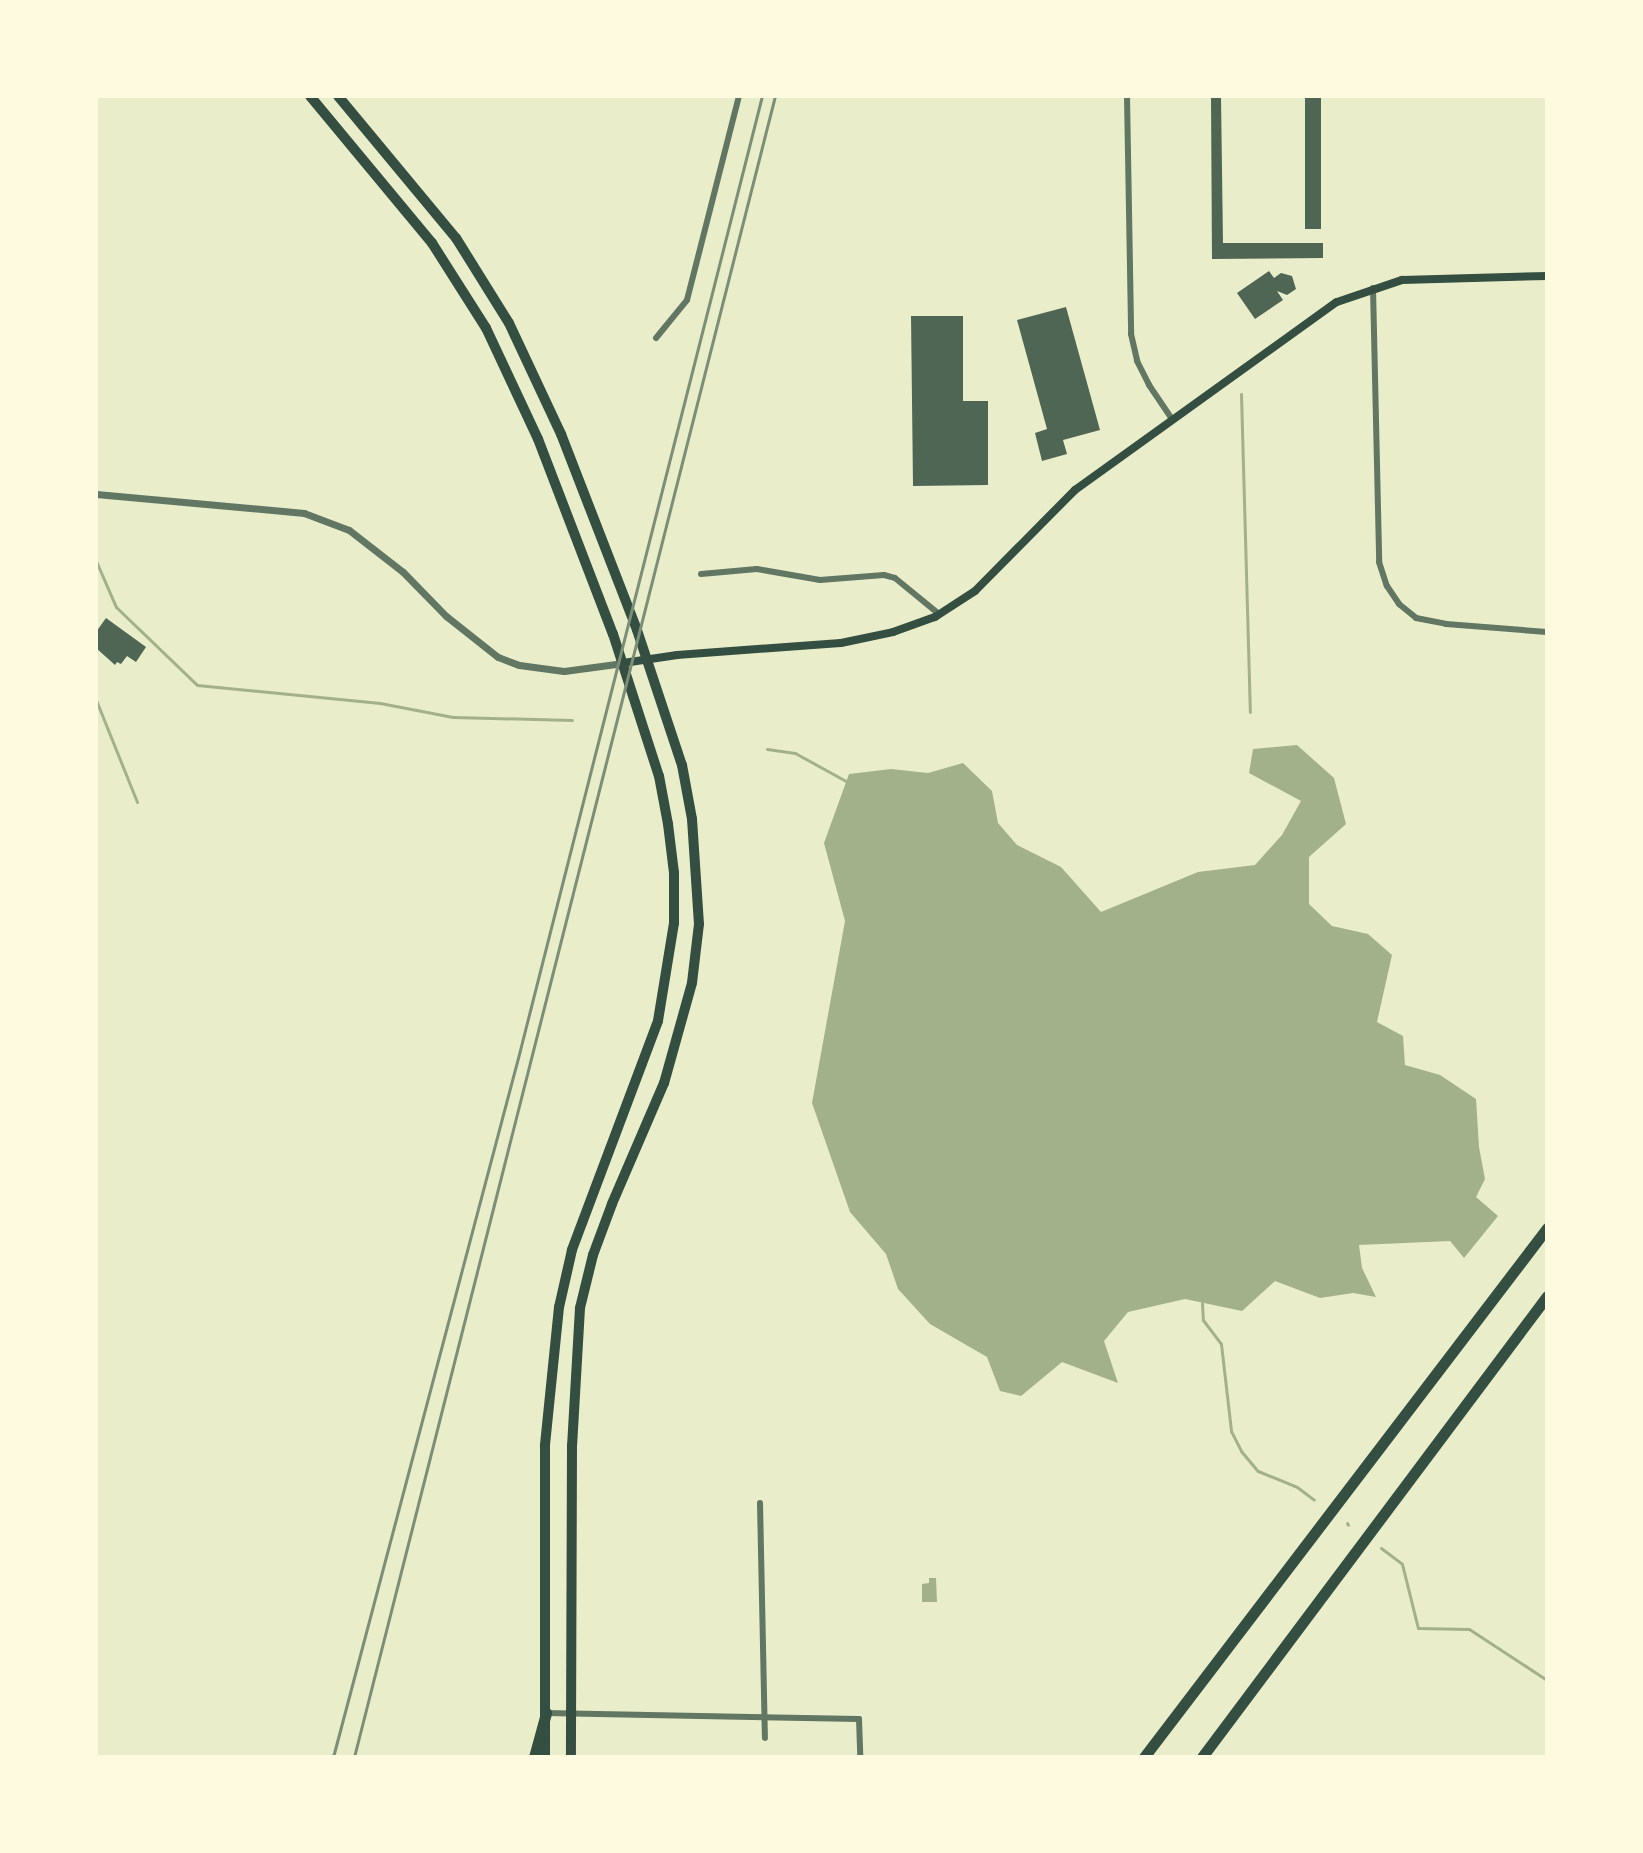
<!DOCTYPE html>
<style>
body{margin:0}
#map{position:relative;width:1643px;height:1853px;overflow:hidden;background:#e9edc9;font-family:"Exo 2",sans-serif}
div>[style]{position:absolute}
.water>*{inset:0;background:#a3b18a}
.stream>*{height:3px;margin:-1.5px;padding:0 1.5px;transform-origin:1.5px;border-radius:1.5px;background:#a3b18a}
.building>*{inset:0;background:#4f6655;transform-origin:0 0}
.minor>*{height:6px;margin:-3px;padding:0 3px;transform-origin:3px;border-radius:3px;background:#617663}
.tertiary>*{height:7px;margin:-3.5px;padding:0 3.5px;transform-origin:3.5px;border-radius:3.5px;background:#617663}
.secondary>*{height:8px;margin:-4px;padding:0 4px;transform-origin:4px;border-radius:4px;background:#344e41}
.trunk>*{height:10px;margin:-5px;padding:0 5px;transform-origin:5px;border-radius:5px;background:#344e41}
.motorway>*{height:11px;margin:-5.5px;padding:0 5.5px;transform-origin:5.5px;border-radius:5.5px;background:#344e41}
.rail>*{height:3px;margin:-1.5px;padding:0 1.5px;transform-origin:1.5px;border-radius:1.5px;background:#7c8e77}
span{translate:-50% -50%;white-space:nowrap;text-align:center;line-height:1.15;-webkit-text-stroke:6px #fefae0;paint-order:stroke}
.frame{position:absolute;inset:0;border:98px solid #fefae0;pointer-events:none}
</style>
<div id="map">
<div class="water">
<div style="clip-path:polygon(1297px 745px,1334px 778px,1346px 824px,1309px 857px,1309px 904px,1332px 926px,1368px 934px,1392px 955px,1377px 1022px,1403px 1036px,1405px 1065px,1440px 1075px,1476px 1099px,1479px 1147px,1485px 1179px,1476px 1197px,1498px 1216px,1464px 1258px,1450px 1241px,1359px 1245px,1362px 1268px,1376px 1297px,1353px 1293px,1320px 1298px,1275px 1281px,1242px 1311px,1185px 1299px,1128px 1312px,1104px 1341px,1118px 1383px,1062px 1362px,1021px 1396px,1000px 1391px,987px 1357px,930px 1324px,898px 1289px,886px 1254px,850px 1212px,812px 1103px,845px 921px,824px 843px,849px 774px,891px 769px,928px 773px,963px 763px,992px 791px,998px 823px,1017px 845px,1061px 867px,1101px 912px,1198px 872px,1255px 865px,1282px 835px,1301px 801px,1249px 773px,1253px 749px)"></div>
<div style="clip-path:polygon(929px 1578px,936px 1578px,937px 1602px,922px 1602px,922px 1584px,929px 1583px)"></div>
</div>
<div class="stream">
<div style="left:1241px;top:394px;width:318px;rotate:88.4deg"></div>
<div style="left:96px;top:561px;width:50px;rotate:66.5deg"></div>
<div style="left:116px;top:607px;width:112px;rotate:43.9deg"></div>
<div style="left:197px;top:685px;width:184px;rotate:5.6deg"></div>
<div style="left:380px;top:703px;width:74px;rotate:10.9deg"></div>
<div style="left:453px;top:717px;width:119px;rotate:1.4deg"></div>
<div style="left:96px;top:700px;width:110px;rotate:68.1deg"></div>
<div style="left:767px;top:749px;width:28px;rotate:8deg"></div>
<div style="left:795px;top:753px;width:58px;rotate:28.8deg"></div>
<div style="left:1202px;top:1303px;width:17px;rotate:87deg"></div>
<div style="left:1203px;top:1320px;width:30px;rotate:53deg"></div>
<div style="left:1221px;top:1344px;width:88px;rotate:83.4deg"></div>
<div style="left:1231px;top:1431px;width:22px;rotate:63deg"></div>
<div style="left:1241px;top:1451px;width:26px;rotate:50deg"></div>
<div style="left:1258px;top:1471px;width:42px;rotate:22.3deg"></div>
<div style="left:1297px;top:1487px;width:21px;rotate:37deg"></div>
<div style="left:1347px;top:1523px;width:2px;rotate:63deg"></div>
<div style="left:1381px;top:1548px;width:26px;rotate:37deg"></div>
<div style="left:1402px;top:1564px;width:66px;rotate:76deg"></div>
<div style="left:1418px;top:1628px;width:51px;rotate:1.1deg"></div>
<div style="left:1469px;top:1629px;width:93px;rotate:33.2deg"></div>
</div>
<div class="building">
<div style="clip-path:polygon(1211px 96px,1221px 96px,1223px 243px,1323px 243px,1323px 258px,1212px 259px)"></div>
<div style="left:1305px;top:96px;width:16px;height:133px"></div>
<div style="clip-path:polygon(1269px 271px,1274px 278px,1281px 273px,1292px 276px,1296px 289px,1287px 295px,1277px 291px,1283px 300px,1255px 319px,1237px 293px)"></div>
<div style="clip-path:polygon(1066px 307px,1100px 430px,1063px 440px,1067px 454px,1042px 461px,1035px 433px,1047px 429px,1017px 320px)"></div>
<div style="clip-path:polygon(911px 316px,963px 316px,963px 401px,988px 401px,988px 485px,913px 486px)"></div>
<div style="clip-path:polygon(106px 618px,146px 647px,136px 662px,127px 656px,121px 664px,117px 662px,115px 665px,96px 648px,96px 632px)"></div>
</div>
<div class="minor">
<div style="left:1127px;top:96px;width:238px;rotate:89deg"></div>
<div style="left:1131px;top:334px;width:28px;rotate:77deg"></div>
<div style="left:1137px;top:361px;width:27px;rotate:63deg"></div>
<div style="left:1149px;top:385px;width:41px;rotate:55.9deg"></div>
<div style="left:1373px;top:288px;width:274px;rotate:88.7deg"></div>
<div style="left:1379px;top:562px;width:25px;rotate:72deg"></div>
<div style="left:1387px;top:586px;width:22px;rotate:56deg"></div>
<div style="left:1399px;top:604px;width:22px;rotate:39deg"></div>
<div style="left:1416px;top:618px;width:31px;rotate:11deg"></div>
<div style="left:1446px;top:624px;width:101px;rotate:4.5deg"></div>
<div style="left:656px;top:338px;width:49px;rotate:-50.8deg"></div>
<div style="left:687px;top:300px;width:211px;rotate:-75.7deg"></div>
<div style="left:701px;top:574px;width:56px;rotate:-5.1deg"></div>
<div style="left:757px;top:569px;width:64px;rotate:9.9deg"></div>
<div style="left:820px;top:580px;width:64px;rotate:-4.5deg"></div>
<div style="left:884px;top:575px;width:11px;rotate:15deg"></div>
<div style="left:895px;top:578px;width:57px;rotate:39.3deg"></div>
<div style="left:760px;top:1503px;width:235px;rotate:88.8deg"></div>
<div style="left:546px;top:1713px;width:313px;rotate:1.1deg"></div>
<div style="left:859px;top:1719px;width:38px;rotate:88deg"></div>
</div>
<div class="tertiary">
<div style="left:96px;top:494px;width:209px;rotate:5.2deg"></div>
<div style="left:304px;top:513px;width:48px;rotate:20.7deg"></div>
<div style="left:349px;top:530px;width:68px;rotate:37.9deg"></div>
<div style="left:403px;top:572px;width:62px;rotate:45.7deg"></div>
<div style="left:446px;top:616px;width:66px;rotate:38.3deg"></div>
<div style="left:498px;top:657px;width:22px;rotate:21deg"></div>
<div style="left:519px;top:665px;width:45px;rotate:7.6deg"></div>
<div style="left:564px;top:671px;width:60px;rotate:-7.7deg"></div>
</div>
<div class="secondary">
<div style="left:623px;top:663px;width:55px;rotate:-8.4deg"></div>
<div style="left:677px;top:655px;width:164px;rotate:-4.2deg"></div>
<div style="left:841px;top:643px;width:53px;rotate:-11.9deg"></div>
<div style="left:893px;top:632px;width:45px;rotate:-19.7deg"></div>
<div style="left:935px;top:617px;width:48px;rotate:-33deg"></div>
<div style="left:975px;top:591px;width:142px;rotate:-45.3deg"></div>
<div style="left:1075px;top:490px;width:322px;rotate:-35.7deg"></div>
<div style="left:1337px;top:302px;width:69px;rotate:-18.7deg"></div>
<div style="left:1402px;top:280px;width:145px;rotate:-1.6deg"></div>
</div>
<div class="trunk">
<div style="left:310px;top:96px;width:191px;rotate:50.3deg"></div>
<div style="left:432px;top:243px;width:101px;rotate:57.6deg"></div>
<div style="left:486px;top:328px;width:123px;rotate:64.9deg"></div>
<div style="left:538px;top:439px;width:209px;rotate:69deg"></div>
<div style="left:613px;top:634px;width:149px;rotate:72.1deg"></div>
<div style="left:659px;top:776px;width:49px;rotate:79.4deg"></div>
<div style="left:668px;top:824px;width:49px;rotate:83deg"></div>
<div style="left:674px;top:873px;width:50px;rotate:90deg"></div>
<div style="left:674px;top:923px;width:99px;rotate:99.3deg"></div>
<div style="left:658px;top:1021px;width:245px;rotate:110.6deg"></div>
<div style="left:572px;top:1250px;width:58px;rotate:102.8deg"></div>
<div style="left:559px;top:1307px;width:140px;rotate:95.8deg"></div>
<div style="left:545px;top:1446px;width:311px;rotate:90deg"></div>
<div style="left:338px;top:96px;width:185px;rotate:50.3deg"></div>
<div style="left:456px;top:238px;width:100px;rotate:58.1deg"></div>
<div style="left:509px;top:323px;width:123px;rotate:64.9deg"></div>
<div style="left:561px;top:434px;width:210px;rotate:68.8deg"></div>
<div style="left:637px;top:630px;width:142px;rotate:71.6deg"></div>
<div style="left:682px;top:765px;width:55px;rotate:79.5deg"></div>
<div style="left:692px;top:819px;width:105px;rotate:86.2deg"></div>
<div style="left:699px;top:924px;width:59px;rotate:96.8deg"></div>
<div style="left:692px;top:983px;width:104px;rotate:105.6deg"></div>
<div style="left:664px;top:1083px;width:132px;rotate:113.3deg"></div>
<div style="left:612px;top:1204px;width:54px;rotate:110.4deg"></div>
<div style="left:593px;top:1255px;width:55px;rotate:103.8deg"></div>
<div style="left:580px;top:1308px;width:137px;rotate:93.3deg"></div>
<div style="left:572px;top:1445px;width:312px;rotate:90.2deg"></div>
</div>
<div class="motorway">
<div style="left:534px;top:1757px;width:46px;rotate:-74.7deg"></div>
<div style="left:1144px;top:1757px;width:665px;rotate:-52.7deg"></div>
<div style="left:1202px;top:1757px;width:576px;rotate:-53.19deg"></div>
</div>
<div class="rail">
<div style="left:333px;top:1757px;width:731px;rotate:-75.18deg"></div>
<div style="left:520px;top:1050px;width:984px;rotate:-75.77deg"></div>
<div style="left:354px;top:1757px;width:1714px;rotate:-75.78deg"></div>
</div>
<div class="frame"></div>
</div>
